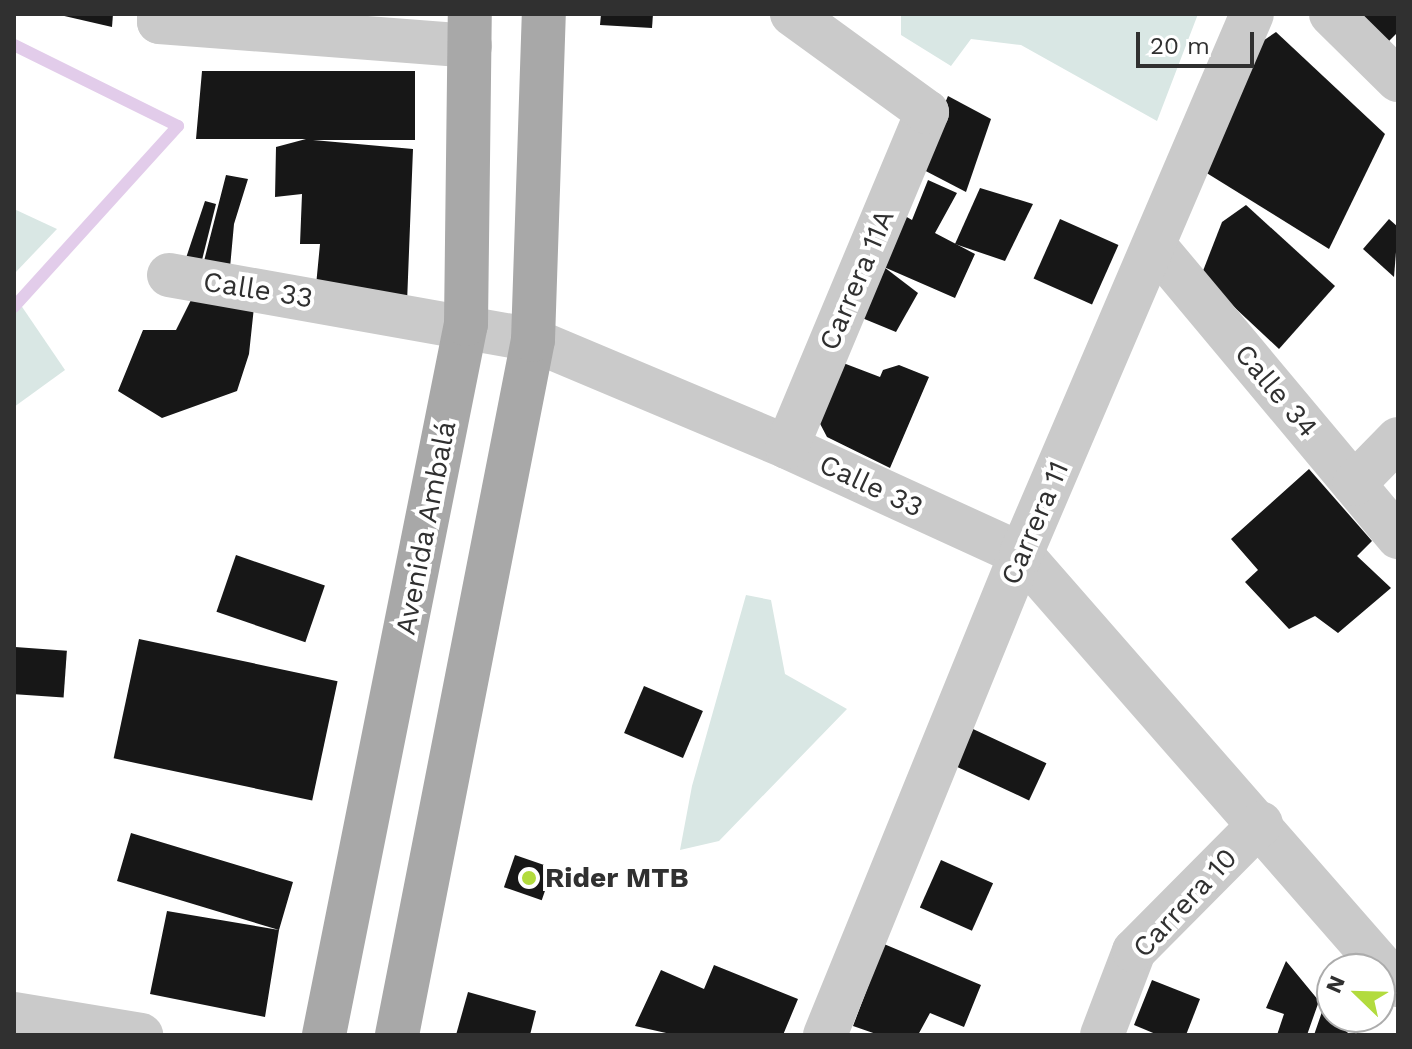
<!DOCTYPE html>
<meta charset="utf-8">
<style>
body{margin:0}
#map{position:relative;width:1412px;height:1049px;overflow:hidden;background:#fff;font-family:"Work Sans",sans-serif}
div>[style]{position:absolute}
.green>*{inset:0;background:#d9e7e4}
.stream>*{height:12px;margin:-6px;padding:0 6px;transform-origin:6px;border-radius:6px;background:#e2ccea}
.building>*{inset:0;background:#171717;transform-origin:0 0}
.minor>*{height:44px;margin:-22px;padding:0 22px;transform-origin:22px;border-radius:22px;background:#cacaca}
.primary>*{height:44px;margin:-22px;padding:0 22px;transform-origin:22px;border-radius:22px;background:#a8a8a8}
.dots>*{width:22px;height:22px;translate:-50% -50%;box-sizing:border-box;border:4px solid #fff;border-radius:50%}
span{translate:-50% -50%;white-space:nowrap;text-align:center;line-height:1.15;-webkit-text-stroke:8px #fff;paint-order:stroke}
.street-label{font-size:28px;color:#303030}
.poi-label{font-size:28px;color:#303030;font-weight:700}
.left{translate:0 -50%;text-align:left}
.frame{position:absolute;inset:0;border:16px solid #303030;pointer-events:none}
.north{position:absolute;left:1316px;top:953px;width:80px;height:80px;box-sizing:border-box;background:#fff;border:2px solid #acacac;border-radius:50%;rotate:293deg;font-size:22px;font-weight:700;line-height:32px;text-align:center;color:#303030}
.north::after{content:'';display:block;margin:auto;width:28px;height:36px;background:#b2db3e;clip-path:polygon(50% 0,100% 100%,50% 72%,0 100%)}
.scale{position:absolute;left:1136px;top:32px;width:118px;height:36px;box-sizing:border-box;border:4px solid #303030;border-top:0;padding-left:10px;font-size:24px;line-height:28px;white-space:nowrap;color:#303030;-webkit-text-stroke:6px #fff;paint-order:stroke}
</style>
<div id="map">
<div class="green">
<div style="clip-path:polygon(901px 14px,1198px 14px,1157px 121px,1021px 45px,971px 39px,951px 66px,901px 35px)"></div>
<div style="clip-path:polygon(14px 209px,57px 229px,14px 274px)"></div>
<div style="clip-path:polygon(14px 295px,65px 370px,14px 407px)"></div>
<div style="clip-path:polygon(746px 595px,771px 600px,785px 674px,847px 709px,719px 841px,680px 850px,692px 786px)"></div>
</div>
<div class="stream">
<div style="left:14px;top:45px;width:183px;rotate:26.3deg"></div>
<div style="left:178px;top:126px;width:244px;rotate:132.2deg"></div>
</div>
<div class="building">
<div style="clip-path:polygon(60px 14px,113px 14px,112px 27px,60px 15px)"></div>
<div style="clip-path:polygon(601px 14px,653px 14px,652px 28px,600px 25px)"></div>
<div style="clip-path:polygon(1344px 14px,1398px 14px,1398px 32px,1379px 51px)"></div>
<div style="clip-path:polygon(1276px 32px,1385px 134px,1329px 249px,1205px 172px,1254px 47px)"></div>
<div style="clip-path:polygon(202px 71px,415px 71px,415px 140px,313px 140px,413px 149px,407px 303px,315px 296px,320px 244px,300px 244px,302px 194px,275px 197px,276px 147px,306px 139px,196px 139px)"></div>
<div style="clip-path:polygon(948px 96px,991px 119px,966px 192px,918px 167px)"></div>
<div style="clip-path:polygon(226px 175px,248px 179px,234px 224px,230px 268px,203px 265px)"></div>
<div style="clip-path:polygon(928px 180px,957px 193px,935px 233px,975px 254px,955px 298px,877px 264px,898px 212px,912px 220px)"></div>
<div style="clip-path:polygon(980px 188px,1033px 204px,1005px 261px,955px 244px)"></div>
<div style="clip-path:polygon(205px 201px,216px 204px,201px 264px,185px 261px)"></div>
<div style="clip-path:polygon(1246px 205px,1335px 286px,1279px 349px,1201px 276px,1222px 222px)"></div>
<div style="left:1060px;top:219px;width:64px;height:65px;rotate:24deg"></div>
<div style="clip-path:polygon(1389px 219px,1398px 227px,1394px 277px,1363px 249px)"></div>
<div style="clip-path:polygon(884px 267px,918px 293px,896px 332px,862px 318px)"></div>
<div style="clip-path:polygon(193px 296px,254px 307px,249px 354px,237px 391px,162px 418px,118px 391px,143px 330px,176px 330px)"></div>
<div style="clip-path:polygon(838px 361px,880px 377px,883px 370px,899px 365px,929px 377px,890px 468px,827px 437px,816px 416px)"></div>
<div style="clip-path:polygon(1309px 469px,1372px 541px,1357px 556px,1391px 588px,1338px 633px,1315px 616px,1289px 629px,1245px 582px,1258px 570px,1231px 539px)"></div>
<div style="left:236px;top:555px;width:94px;height:60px;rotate:19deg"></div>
<div style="left:139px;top:639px;width:203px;height:122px;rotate:12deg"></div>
<div style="left:15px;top:647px;width:52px;height:47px;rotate:4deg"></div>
<div style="left:644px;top:686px;width:64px;height:51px;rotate:23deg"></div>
<div style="left:973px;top:729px;width:81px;height:41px;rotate:25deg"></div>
<div style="clip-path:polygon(131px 833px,293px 882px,279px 930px,265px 1017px,150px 994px,167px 911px,279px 930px,117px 881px)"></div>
<div style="left:515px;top:855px;width:40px;height:34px;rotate:19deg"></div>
<div style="left:941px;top:860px;width:57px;height:52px;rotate:24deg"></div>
<div style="clip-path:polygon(884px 944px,981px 985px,964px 1027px,930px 1013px,918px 1035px,879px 1035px,853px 1026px)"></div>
<div style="clip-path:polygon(1286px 961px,1319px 1001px,1307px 1035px,1277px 1035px,1284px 1014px,1266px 1008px)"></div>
<div style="clip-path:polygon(714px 965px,798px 999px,783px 1035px,675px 1035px,635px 1026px,661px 970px,704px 989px)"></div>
<div style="clip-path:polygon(1152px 980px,1200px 999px,1186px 1035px,1158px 1035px,1134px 1025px)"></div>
<div style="clip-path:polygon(468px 992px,536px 1011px,530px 1035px,456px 1035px)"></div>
<div style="clip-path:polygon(1324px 1006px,1332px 1017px,1350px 1035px,1314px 1035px)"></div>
</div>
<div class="minor">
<div style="left:159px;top:14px;width:8px;rotate:90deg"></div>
<div style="left:159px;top:22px;width:312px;rotate:4.4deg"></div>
<div style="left:1331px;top:14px;width:94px;rotate:44.6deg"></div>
<div style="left:1154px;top:245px;width:381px;rotate:50.1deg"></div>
<div style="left:169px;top:275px;width:370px;rotate:10.1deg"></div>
<div style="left:533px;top:340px;width:276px;rotate:22.8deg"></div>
<div style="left:787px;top:447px;width:257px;rotate:24.6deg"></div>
<div style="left:1021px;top:554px;width:573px;rotate:48.82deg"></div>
<div style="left:787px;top:447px;width:363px;rotate:-67.3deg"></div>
<div style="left:927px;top:112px;width:167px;rotate:-144deg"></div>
<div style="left:1354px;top:484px;width:63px;rotate:-45.6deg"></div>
<div style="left:14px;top:1014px;width:129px;rotate:9.4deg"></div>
<div style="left:825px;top:1035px;width:519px;rotate:-67.83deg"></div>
<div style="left:1021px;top:554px;width:587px;rotate:-66.84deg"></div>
<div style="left:1102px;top:1035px;width:90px;rotate:-69.1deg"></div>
<div style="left:1134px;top:951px;width:180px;rotate:-45.2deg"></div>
</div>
<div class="primary">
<div style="left:324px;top:1035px;width:725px;rotate:-78.71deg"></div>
<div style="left:466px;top:324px;width:310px;rotate:-89.3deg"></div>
<div style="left:397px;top:1035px;width:708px;rotate:-78.93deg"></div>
<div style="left:533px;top:340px;width:326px;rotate:-88.1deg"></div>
</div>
<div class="dots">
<div style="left:529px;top:878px;background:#b2db3e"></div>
</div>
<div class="street-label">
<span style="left:857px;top:280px;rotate:-67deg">Carrera 11A</span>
<span style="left:258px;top:290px;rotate:9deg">Calle 33</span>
<span style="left:1276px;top:391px;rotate:50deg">Calle 34</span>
<span style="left:871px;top:486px;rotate:25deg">Calle 33</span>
<span style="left:1035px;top:523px;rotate:-67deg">Carrera 11</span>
<span style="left:426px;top:528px;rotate:-79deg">Avenida Ambalá</span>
<span style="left:1185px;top:903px;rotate:-47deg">Carrera 10</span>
</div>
<div class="poi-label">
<span class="left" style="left:545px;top:878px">Rider MTB</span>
</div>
<div class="frame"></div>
<div class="north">N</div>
<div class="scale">20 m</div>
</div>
